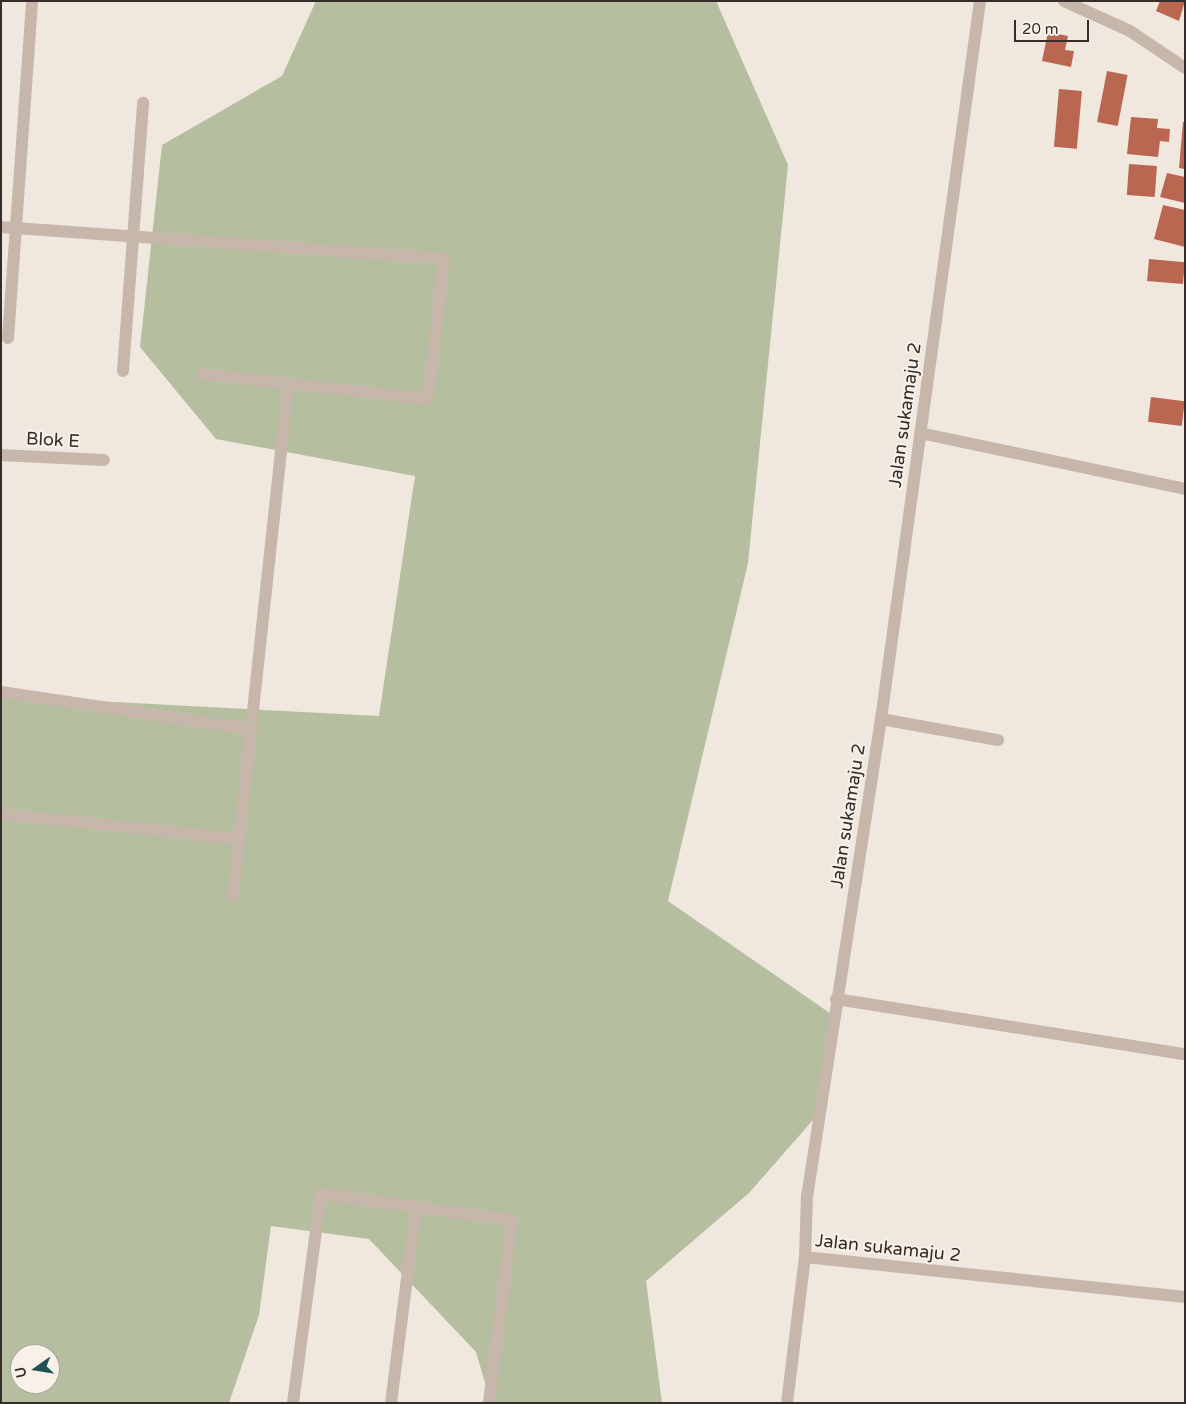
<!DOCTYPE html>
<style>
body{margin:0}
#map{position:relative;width:1186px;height:1404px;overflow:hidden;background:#f0e7de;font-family:"Varela Round",sans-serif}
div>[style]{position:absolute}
.green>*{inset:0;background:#b5be9f}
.building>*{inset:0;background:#ba6752;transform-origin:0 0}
.minor>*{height:12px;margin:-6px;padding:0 6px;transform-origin:6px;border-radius:6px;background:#c7b7ab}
span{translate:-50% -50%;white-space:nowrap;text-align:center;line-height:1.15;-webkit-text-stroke:4px #f8f1ea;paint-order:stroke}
.street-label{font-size:18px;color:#362d2a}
.frame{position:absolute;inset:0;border:2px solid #362d2a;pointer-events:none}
.north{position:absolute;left:10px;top:1344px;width:50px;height:50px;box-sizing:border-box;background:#f8f1ea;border:1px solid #aaa39d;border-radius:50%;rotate:257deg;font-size:14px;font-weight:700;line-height:20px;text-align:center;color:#362d2a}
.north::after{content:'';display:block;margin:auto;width:18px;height:22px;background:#235253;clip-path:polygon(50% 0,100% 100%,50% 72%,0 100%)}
.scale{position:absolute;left:1014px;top:20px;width:75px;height:22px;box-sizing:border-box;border:2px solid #362d2a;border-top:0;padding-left:6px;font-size:15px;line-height:18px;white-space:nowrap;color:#362d2a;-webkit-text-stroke:4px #f8f1ea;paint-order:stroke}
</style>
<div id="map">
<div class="green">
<div style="clip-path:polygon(evenodd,316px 1px,716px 1px,788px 165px,748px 563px,668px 901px,834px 1016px,819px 1113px,749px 1193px,646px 1281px,662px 1403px,491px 1403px,476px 1352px,369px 1239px,271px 1226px,259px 1315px,229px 1403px,1px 1403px,1px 696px,379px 716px,415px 476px,216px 439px,140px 347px,162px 145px,282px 76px,316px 1px,20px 1354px,50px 1354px,50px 1384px,20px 1384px,20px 1354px)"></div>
</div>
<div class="building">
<div style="clip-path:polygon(1160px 1px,1185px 1px,1179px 21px,1156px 11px)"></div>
<div style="clip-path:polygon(1048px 32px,1068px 36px,1065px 50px,1074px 51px,1071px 67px,1042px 61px)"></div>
<div style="left:1107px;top:71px;width:21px;height:52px;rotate:11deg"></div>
<div style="left:1059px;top:89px;width:23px;height:58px;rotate:5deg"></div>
<div style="clip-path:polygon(1131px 117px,1158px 119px,1157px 128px,1170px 129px,1169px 142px,1160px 141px,1158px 157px,1127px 154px)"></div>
<div style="clip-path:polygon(1183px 122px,1185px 122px,1185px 169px,1179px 168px)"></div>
<div style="left:1129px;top:164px;width:28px;height:31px;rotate:4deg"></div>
<div style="clip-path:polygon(1167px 173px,1185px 177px,1185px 203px,1160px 197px)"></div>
<div style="clip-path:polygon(1163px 205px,1185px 210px,1185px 247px,1154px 239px)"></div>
<div style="left:1149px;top:259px;width:36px;height:22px;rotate:5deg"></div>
<div style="left:1151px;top:397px;width:34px;height:25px;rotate:7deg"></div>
</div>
<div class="minor">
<div style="left:980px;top:1px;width:725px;rotate:97.85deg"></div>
<div style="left:881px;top:719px;width:482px;rotate:98.8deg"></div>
<div style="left:807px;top:1195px;width:62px;rotate:91.8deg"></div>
<div style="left:805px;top:1257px;width:382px;rotate:6deg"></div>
<div style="left:1064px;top:1px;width:72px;rotate:24.4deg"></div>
<div style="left:1130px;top:31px;width:66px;rotate:33.9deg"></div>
<div style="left:1px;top:227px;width:444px;rotate:4.1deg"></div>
<div style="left:444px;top:259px;width:141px;rotate:96.5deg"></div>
<div style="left:428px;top:399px;width:227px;rotate:-173.7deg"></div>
<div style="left:8px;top:338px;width:338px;rotate:-85.9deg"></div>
<div style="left:123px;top:371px;width:269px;rotate:-85.7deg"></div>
<div style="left:920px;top:433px;width:271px;rotate:11.9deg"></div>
<div style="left:1px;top:455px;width:103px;rotate:2.8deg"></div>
<div style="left:1px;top:692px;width:252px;rotate:8.5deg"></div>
<div style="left:881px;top:719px;width:119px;rotate:10.2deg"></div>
<div style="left:1px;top:814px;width:238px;rotate:6deg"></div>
<div style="left:233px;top:896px;width:513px;rotate:-83.84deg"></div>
<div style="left:836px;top:999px;width:353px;rotate:9deg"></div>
<div style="left:293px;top:1403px;width:211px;rotate:-82.4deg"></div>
<div style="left:321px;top:1194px;width:193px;rotate:7.8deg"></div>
<div style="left:512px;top:1220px;width:184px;rotate:97.2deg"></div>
<div style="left:391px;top:1403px;width:198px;rotate:-82.7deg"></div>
<div style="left:787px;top:1403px;width:147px;rotate:-83deg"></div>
</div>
<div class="street-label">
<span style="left:905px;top:415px;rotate:-82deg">Jalan sukamaju 2</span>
<span style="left:53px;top:440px;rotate:3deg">Blok E</span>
<span style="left:848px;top:816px;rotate:-81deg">Jalan sukamaju 2</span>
<span style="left:888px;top:1248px;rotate:6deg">Jalan sukamaju 2</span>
</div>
<div class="frame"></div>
<div class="north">U</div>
<div class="scale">20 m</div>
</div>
